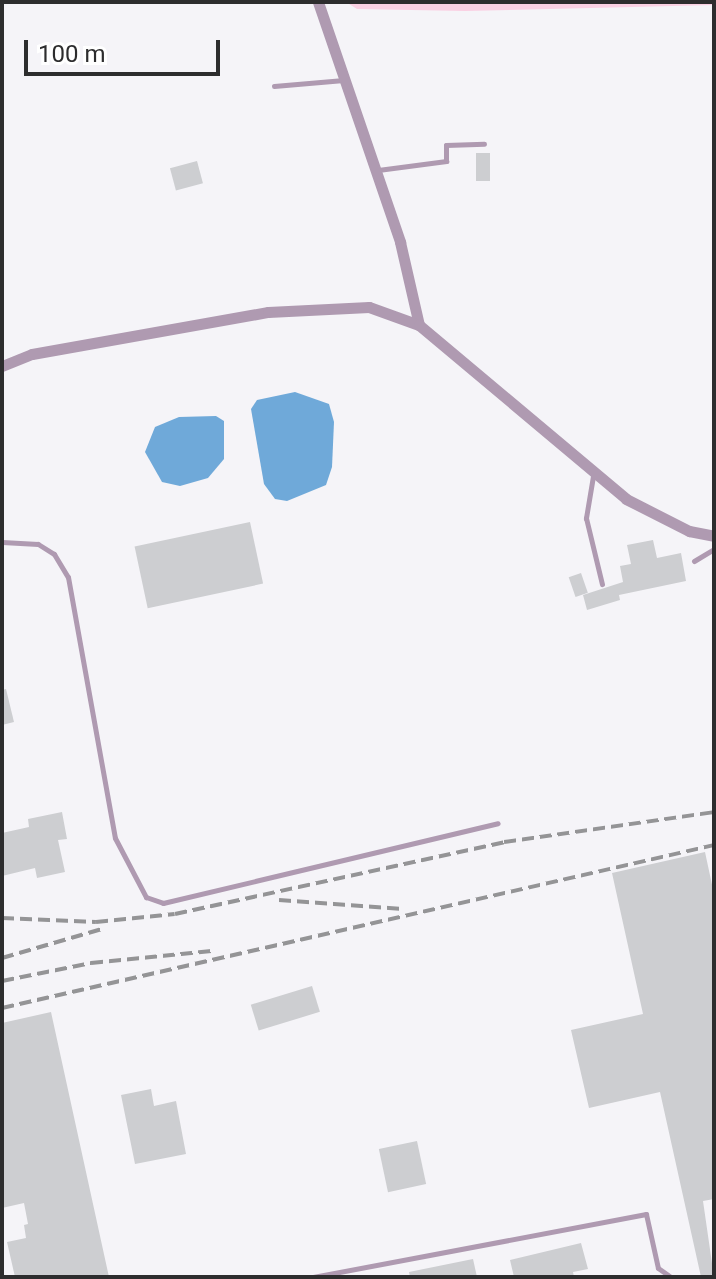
<!DOCTYPE html>
<style>
body{margin:0}
#map{position:relative;width:716px;height:1279px;overflow:hidden;background:#f5f4f8;font-family:Roboto,sans-serif}
div>[style]{position:absolute}
.green>*{inset:0;background:#fad0e3}
.water>*{inset:0;background:#6fa9d9}
.building>*{inset:0;background:#cdced1;transform-origin:0 0}
.lane>*{height:5px;margin:-2.5px;padding:0 2.5px;transform-origin:2.5px;border-radius:2.5px;background:#af9ab1}
.street>*{height:11px;margin:-5.5px;padding:0 5.5px;transform-origin:5.5px;border-radius:5.5px;background:#af9ab1}
.rail>*{height:4px;margin-top:-2px;transform-origin:0;background:repeating-linear-gradient(90deg,#949496 0 12px,transparent 0 18px)}
span{translate:-50% -50%;white-space:nowrap;text-align:center;line-height:1.15;-webkit-text-stroke:6px #fff;paint-order:stroke}
.frame{position:absolute;inset:0;border:4px solid #2d2d2e;pointer-events:none}
.scale{position:absolute;left:24px;top:40px;width:196px;height:36px;box-sizing:border-box;border:4px solid #2d2d2e;border-top:0;padding-left:10px;font-size:24px;line-height:28px;white-space:nowrap;color:#2d2d2e;-webkit-text-stroke:6px #fff;paint-order:stroke}
</style>
<div id="map">
<div class="green">
<div style="clip-path:polygon(346px 2px,714px 2px,714px 5px,465px 11px,357px 9px)"></div>
</div>
<div class="water">
<div style="clip-path:polygon(295px 392px,329px 404px,334px 422px,332px 467px,326px 485px,287px 501px,275px 499px,264px 484px,251px 409px,257px 400px)"></div>
<div style="clip-path:polygon(216px 416px,224px 421px,224px 459px,208px 478px,180px 486px,162px 482px,145px 452px,155px 427px,179px 417px)"></div>
</div>
<div class="building">
<div style="left:476px;top:153px;width:14px;height:28px"></div>
<div style="left:197px;top:161px;width:23px;height:28px;rotate:75deg"></div>
<div style="left:250px;top:522px;width:63px;height:118px;rotate:78deg"></div>
<div style="clip-path:polygon(653px 540px,657px 558px,681px 553px,686px 581px,619px 595px,620px 600px,587px 610px,583px 595px,623px 582px,620px 566px,631px 564px,627px 545px)"></div>
<div style="left:581px;top:573px;width:21px;height:13px;rotate:71deg"></div>
<div style="clip-path:polygon(6px 689px,14px 722px,2px 725px,2px 690px)"></div>
<div style="clip-path:polygon(62px 812px,67px 839px,58px 840px,65px 872px,37px 878px,35px 868px,2px 876px,2px 833px,29px 827px,28px 819px)"></div>
<div style="clip-path:polygon(705px 852px,714px 894px,714px 1199px,703px 1201px,714px 1277px,701px 1277px,660px 1092px,589px 1108px,571px 1030px,643px 1014px,612px 873px)"></div>
<div style="left:312px;top:986px;width:27px;height:64px;rotate:73deg"></div>
<div style="clip-path:polygon(51px 1012px,109px 1277px,15px 1277px,7px 1242px,26px 1238px,24px 1225px,28px 1224px,24px 1203px,2px 1208px,2px 1023px)"></div>
<div style="clip-path:polygon(151px 1089px,154px 1106px,176px 1101px,186px 1154px,135px 1164px,121px 1095px)"></div>
<div style="left:417px;top:1141px;width:44px;height:39px;rotate:78deg"></div>
<div style="clip-path:polygon(581px 1243px,588px 1269px,573px 1272px,574px 1277px,514px 1277px,510px 1260px)"></div>
<div style="clip-path:polygon(473px 1259px,477px 1277px,410px 1277px,409px 1272px)"></div>
</div>
<div class="lane">
<div style="left:274px;top:86px;width:70px;rotate:-4.9deg"></div>
<div style="left:378px;top:170px;width:69px;rotate:-7.5deg"></div>
<div style="left:446px;top:161px;width:16px;rotate:-90deg"></div>
<div style="left:446px;top:145px;width:38px;rotate:-2deg"></div>
<div style="left:593px;top:476px;width:43px;rotate:99.5deg"></div>
<div style="left:586px;top:518px;width:68px;rotate:76.4deg"></div>
<div style="left:2px;top:542px;width:36px;rotate:3deg"></div>
<div style="left:38px;top:544px;width:19px;rotate:32deg"></div>
<div style="left:54px;top:554px;width:27px;rotate:59deg"></div>
<div style="left:68px;top:577px;width:265px;rotate:79.8deg"></div>
<div style="left:115px;top:838px;width:67px;rotate:62.3deg"></div>
<div style="left:146px;top:897px;width:18px;rotate:19deg"></div>
<div style="left:163px;top:903px;width:344px;rotate:-13.4deg"></div>
<div style="left:694px;top:561px;width:23px;rotate:-31deg"></div>
<div style="left:313px;top:1277px;width:339px;rotate:-10.7deg"></div>
<div style="left:646px;top:1214px;width:55px;rotate:77.5deg"></div>
<div style="left:658px;top:1268px;width:16px;rotate:35deg"></div>
</div>
<div class="street">
<div style="left:318px;top:2px;width:254px;rotate:71.1deg"></div>
<div style="left:400px;top:242px;width:85px;rotate:77.1deg"></div>
<div style="left:2px;top:366px;width:32px;rotate:-22deg"></div>
<div style="left:32px;top:354px;width:240px;rotate:-10.1deg"></div>
<div style="left:268px;top:312px;width:101px;rotate:-2.8deg"></div>
<div style="left:369px;top:307px;width:53px;rotate:19.8deg"></div>
<div style="left:419px;top:325px;width:270px;rotate:40deg"></div>
<div style="left:626px;top:499px;width:71px;rotate:26.9deg"></div>
<div style="left:689px;top:531px;width:25px;rotate:11deg"></div>
</div>
<div class="rail">
<div style="left:279px;top:900px;width:124px;rotate:4.2deg"></div>
<div style="left:2px;top:918px;width:94px;rotate:2.4deg"></div>
<div style="left:96px;top:922px;width:79px;rotate:-5.8deg"></div>
<div style="left:175px;top:914px;width:337px;rotate:-12.3deg"></div>
<div style="left:504px;top:842px;width:212px;rotate:-8.1deg"></div>
<div style="left:2px;top:958px;width:104px;rotate:-16.2deg"></div>
<div style="left:2px;top:981px;width:91px;rotate:-11.4deg"></div>
<div style="left:91px;top:963px;width:121px;rotate:-5.7deg"></div>
<div style="left:2px;top:1008px;width:730px;rotate:-12.89deg"></div>
</div>
<div class="frame"></div>
<div class="scale">100 m</div>
</div>
